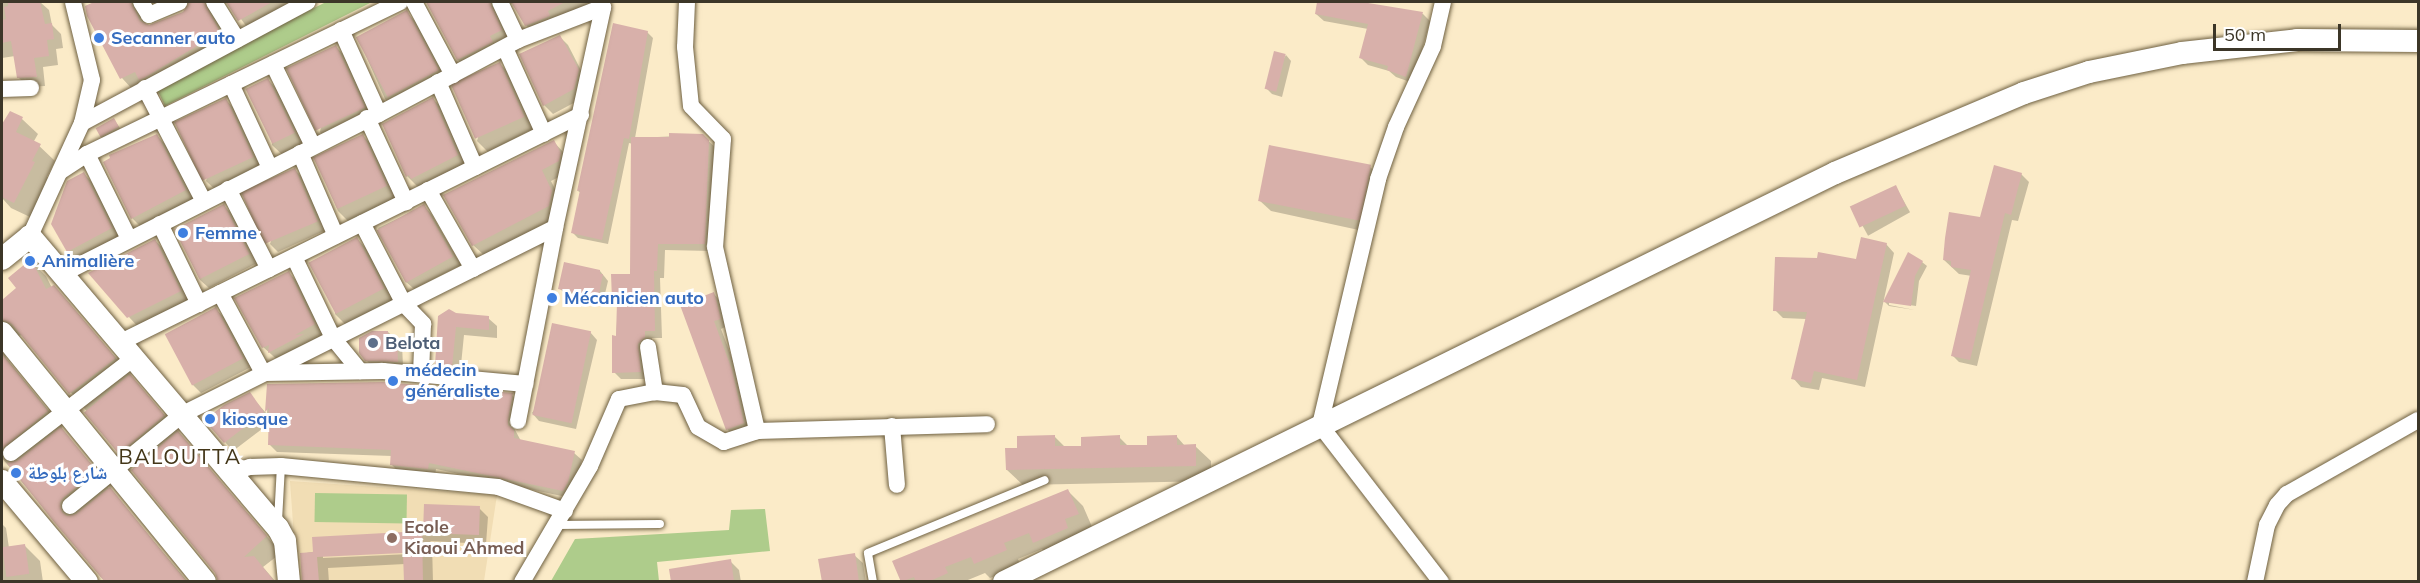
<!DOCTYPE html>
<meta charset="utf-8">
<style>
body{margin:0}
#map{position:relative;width:2420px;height:583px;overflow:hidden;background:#fbebc8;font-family:Mulish,"Noto Naskh Arabic",sans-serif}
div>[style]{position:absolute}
.built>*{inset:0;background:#f1ddb4}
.green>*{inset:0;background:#aecc8b;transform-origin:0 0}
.shadow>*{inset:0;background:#0003;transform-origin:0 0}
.building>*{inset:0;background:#d8b0aa;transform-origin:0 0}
.roads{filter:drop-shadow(0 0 2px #6e6041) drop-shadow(0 0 2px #6e6041)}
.lane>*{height:8px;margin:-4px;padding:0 4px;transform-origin:4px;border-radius:4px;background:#fff}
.street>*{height:16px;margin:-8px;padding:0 8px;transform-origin:8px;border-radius:8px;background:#fff}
.secondary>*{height:22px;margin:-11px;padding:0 11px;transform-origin:11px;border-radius:11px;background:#fff}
.dots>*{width:16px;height:16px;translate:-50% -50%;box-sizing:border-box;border:3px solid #fff;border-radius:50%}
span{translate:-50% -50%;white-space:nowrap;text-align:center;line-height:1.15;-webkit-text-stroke:6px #fff;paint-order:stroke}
.shop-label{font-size:18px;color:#366cbe;font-weight:700}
.left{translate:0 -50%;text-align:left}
.service-label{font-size:18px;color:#4e5e75;font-weight:700}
.education-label{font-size:18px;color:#785e54;font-weight:700}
.quarter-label{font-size:21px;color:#433618;letter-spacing:1.5px}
.frame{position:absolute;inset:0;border:3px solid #3c3628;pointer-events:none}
.scale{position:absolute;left:2213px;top:24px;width:128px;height:27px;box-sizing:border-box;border:3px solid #3c3628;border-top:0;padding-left:8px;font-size:18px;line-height:21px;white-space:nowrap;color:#3c3628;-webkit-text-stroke:4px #fff;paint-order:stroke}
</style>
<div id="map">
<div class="built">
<div style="clip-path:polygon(290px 481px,497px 495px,484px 581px,297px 581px)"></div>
</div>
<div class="green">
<div style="clip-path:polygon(326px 2px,372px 2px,165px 106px,156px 87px)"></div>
<div style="left:315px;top:493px;width:92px;height:29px;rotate:1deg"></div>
<div style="clip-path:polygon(765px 509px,770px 551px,657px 562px,659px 581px,551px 581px,575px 539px,729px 530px,731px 510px)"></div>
</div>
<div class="shadow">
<div style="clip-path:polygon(2px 2px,40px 2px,49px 10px,52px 25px,61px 34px,63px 48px,56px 49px,58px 65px,43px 67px,45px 86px,28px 87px,18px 77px,15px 56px,2px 58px)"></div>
<div style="clip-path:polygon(evenodd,97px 2px,301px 2px,250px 31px,229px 3px,220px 4px,230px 43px,133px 90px,122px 78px,89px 15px,87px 7px,97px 2px,152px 2px,166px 12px,189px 4px,188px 10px,153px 26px,146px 24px,141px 15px,143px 8px,152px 2px)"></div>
<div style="clip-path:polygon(427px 2px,591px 2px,592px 4px,537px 37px,526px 25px,514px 4px,506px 3px,512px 42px,470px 71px,458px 60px)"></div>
<div style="clip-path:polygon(1319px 2px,1354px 2px,1423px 14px,1430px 21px,1413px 83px,1396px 77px,1389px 71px,1368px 65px,1361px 58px,1368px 29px,1324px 21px,1316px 14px)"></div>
<div style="clip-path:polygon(406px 12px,415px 21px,446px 79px,394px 107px,385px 99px,358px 38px)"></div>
<div style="clip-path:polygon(615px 25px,647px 32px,653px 38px,635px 138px,702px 135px,716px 148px,711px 251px,665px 250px,664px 278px,660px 278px,662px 338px,652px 338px,648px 379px,621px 379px,614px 372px,618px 305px,613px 300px,632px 276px,633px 144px,629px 143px,608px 244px,578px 238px,572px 232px,581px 193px,578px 191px)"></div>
<div style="clip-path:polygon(560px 37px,568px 45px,586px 80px,583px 98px,553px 114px,544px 105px)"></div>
<div style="clip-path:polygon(336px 47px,344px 55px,372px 117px,328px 141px,320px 132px)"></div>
<div style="clip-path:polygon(1286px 55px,1291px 61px,1282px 97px,1272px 94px,1266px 88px)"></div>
<div style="clip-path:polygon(499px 63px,511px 75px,535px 128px,488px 152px,477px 141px)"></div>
<div style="clip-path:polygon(268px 80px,283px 95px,310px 149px,288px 160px,272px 145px)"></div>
<div style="clip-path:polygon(433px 99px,444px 110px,468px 166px,418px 187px,407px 176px)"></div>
<div style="clip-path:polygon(226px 100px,241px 116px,268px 172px,222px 196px,206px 181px)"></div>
<div style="clip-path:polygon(11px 113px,22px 119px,38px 134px,34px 141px,55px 161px,47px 177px,49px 179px,30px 217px,11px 208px,2px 198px,2px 129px)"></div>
<div style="clip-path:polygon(114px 119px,123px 133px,106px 141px,100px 136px)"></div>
<div style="clip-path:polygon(157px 136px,172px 151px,200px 206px,147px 233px,132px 218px)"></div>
<div style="clip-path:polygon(363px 136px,374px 147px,397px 198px,349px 222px,338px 211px,316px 159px)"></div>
<div style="clip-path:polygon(554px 142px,564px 153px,569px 172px,551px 181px,562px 203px,559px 216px,484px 255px,473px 245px)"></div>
<div style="clip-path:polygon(1370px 167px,1382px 178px,1368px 232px,1271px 211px,1259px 200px)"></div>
<div style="clip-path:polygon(295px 170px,303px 178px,326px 230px,278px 252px,270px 244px)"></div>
<div style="clip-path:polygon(84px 174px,99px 189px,126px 244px,84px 266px,68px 251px)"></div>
<div style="clip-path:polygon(2021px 174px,2029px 182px,2018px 221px,2012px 220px,1977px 366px,1959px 362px,1952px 355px,1972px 276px,1959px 274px,1944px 260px)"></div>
<div style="left:1896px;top:187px;width:29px;height:48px;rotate:61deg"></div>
<div style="clip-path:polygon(224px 206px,232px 214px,257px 263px,209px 288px,200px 280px,176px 230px)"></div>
<div style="clip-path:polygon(424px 206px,432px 215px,461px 265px,414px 289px,405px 281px,378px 228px)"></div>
<div style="clip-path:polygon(357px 239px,368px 250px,394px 300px,346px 325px,335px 314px)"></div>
<div style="clip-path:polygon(155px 240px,166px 252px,191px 302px,140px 329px,129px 317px)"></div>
<div style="clip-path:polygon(1886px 244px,1894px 253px,1865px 387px,1822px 378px,1819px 390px,1801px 387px,1793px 378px,1806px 319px,1783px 318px,1775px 310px,1818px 260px,1857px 261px)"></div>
<div style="clip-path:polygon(31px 261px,46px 276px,52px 288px,69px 303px,281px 553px,263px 567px,276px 582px,219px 582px,217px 573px,135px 469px,23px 335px,10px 337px,4px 345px,6px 358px,62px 427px,61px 429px,110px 486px,108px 487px,188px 582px,105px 582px,2px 458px,2px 301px,18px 288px)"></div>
<div style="clip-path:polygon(1922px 262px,1927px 266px,1919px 281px,1916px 306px,1889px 302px,1889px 305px,1915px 310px,1889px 306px,1884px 301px)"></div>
<div style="clip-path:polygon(600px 271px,608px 281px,603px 302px,566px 294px,560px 289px)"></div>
<div style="clip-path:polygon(289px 273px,300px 284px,325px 336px,281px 363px,263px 347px)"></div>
<div style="clip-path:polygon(714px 294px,721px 302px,727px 326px,721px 329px,740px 379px,751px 431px,735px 437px,727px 429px,682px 306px)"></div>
<div style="clip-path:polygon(215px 309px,224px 317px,251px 367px,201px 393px,192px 384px)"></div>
<div style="clip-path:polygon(455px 315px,488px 318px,497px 326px,497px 338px,464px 335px,460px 375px,445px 373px,437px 365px)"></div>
<div style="clip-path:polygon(388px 332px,402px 344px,403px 367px,372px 366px,366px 360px)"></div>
<div style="clip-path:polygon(590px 332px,597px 340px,576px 429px,539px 421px,532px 413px)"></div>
<div style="clip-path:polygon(268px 385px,512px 395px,519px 402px,514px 428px,521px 441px,574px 453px,582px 460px,575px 490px,571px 498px,436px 469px,435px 476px,399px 472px,391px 464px,392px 456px,277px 452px,270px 445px,270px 423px,233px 451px,225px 442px,249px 394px,267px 414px)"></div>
<div style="clip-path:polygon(1055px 437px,1066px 448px,1083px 447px,1119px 437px,1129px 447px,1149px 446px,1177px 437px,1185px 446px,1195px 446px,1211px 461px,1211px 481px,1023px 485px,1007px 470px,1019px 449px)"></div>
<div style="clip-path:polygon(1068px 491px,1083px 506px,1093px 529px,1050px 558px,1042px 549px,1018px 559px,1021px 566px,990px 578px,985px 573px,963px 582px,903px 582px,894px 562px)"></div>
<div style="clip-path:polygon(evenodd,425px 506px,479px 508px,488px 517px,486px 544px,430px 541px,432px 543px,433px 582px,406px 582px,405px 564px,328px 568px,329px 582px,304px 582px,301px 554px,421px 532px,425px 536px,425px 506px,410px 551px,410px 554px,323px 558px,323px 555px,410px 551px)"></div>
<div style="clip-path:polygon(2px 524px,6px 528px,9px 548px,24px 545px,40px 561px,43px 582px,2px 582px)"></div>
<div style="clip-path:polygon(854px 555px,863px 563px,866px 582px,823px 582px)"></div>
<div style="clip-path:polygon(730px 561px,739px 570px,741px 582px,672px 582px)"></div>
</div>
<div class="building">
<div style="clip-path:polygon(8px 2px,40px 2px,45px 24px,52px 23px,54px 39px,47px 40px,49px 56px,34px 58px,37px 77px,17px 78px,11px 41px,2px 43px,2px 20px,6px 19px,4px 7px,8px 6px)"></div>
<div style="clip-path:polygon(94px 2px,131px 2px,140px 21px,149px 25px,183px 12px,189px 2px,204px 2px,220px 32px,144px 78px,139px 80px,135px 72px,120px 79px,87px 16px,85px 6px)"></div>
<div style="clip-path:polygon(226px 2px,272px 2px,238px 21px)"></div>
<div style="clip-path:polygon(426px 2px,490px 2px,502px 30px,490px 36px,493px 42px,457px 60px)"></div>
<div style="clip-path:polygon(511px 2px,565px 2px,548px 11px,550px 16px,525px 26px)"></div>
<div style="clip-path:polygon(1317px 2px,1362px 2px,1423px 12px,1406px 77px,1387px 70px,1388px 66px,1359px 58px,1368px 24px,1315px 14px)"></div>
<div style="left:407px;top:10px;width:68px;height:58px;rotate:62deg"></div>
<div style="clip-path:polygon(613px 23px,648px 31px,629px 139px,624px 138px,602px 240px,571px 233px,580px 190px,577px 191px)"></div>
<div style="clip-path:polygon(560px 35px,579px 70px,574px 89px,543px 106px,519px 54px)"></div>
<div style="left:336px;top:45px;width:69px;height:55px;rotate:65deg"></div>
<div style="left:1274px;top:51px;width:12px;height:39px;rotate:14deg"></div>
<div style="left:500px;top:62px;width:60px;height:54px;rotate:66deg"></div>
<div style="left:268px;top:78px;width:61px;height:25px;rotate:64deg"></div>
<div style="clip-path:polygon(433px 97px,458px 155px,411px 179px,409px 175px,406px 177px,382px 124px)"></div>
<div style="left:226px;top:98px;width:65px;height:57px;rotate:65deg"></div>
<div style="clip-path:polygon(10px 111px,23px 117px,16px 132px,41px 144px,32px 161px,35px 162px,14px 203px,2px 197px,2px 124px)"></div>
<div style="left:114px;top:118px;width:10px;height:21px;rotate:61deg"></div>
<div style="clip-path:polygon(669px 133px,703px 134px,709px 140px,705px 244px,658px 244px,657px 271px,654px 271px,655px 331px,645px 331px,645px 337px,638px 344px,641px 372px,612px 373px,612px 335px,616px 336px,617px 302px,612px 300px,611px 274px,630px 274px,631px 137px,669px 137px)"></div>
<div style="clip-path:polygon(157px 134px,186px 190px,131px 219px,103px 162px,110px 158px,109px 155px)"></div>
<div style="left:363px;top:134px;width:57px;height:55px;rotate:65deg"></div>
<div style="clip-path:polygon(554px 140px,561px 153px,559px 161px,542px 170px,552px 191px,549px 206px,472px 246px,443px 195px)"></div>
<div style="left:1269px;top:145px;width:104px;height:57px;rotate:11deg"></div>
<div style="clip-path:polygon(1994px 165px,2022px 173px,2011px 215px,2005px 213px,1970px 360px,1951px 356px,1971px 270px,1951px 267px,1951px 261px,1943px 260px,1945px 238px,1949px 212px,1980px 217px)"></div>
<div style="left:295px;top:168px;width:58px;height:59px;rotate:67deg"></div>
<div style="clip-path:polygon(84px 172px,112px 228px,67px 252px,51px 224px,67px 181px)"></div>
<div style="left:1896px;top:185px;width:23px;height:51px;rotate:65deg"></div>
<div style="left:224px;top:204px;width:56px;height:56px;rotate:63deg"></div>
<div style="left:424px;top:204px;width:60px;height:54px;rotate:61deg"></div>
<div style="left:357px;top:237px;width:58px;height:55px;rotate:62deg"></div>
<div style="clip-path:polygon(1861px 237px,1887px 243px,1857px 380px,1814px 371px,1811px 383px,1791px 379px,1807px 312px,1773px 311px,1775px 257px,1817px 258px,1818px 252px,1856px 259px)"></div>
<div style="clip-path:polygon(155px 239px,181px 291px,127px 318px,88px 273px)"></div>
<div style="clip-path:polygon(1908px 252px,1923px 261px,1915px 276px,1911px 306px,1883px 302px)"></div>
<div style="clip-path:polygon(31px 259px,46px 289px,54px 285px,116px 358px,69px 394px,12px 324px,2px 320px,2px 300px,16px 288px,8px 278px)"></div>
<div style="clip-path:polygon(564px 262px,600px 270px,600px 274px,603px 274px,598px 298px,558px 289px)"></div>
<div style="clip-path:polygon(289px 271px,315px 324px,295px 335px,304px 334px,268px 353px,269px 345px,262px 348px,234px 298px)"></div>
<div style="clip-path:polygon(714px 292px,721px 319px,714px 321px,732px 370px,744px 423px,726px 430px,680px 305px)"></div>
<div style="left:216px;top:307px;width:58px;height:58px;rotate:62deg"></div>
<div style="clip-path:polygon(449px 309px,456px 313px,489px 316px,489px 330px,456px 327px,452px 367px,435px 365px,438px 316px)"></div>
<div style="left:552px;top:323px;width:40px;height:94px;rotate:12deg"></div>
<div style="clip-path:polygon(372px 331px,388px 331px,388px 337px,397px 337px,398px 362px,365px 361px,359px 353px,359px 338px)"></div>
<div style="clip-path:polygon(2px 354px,48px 411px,2px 449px)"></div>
<div style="left:130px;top:374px;width:54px;height:60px;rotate:50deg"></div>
<div style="clip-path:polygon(383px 382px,513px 393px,508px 420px,508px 425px,514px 430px,514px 438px,575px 451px,568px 482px,563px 491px,429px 463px,428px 469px,390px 465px,391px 450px,268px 445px,269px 408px,265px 412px,267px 384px)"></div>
<div style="clip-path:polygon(250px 392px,264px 412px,224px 443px,204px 420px,224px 405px)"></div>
<div style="clip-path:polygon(61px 427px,97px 471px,63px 498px,60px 503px,62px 512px,67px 516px,76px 514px,110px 487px,187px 582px,105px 582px,54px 522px,7px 463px,17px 461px)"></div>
<div style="clip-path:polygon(178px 431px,267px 536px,244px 557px,254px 556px,275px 582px,218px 582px,215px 573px,131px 470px)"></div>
<div style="clip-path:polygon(1055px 435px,1055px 446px,1081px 446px,1081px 437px,1120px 435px,1120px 445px,1147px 445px,1147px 436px,1177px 435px,1177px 445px,1196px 444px,1196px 466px,1006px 470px,1005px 448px,1017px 448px,1017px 436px)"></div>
<div style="clip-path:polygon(1068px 489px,1079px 514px,1065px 519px,1068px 528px,1033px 543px,1029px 533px,1004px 543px,1007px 550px,974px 564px,971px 557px,945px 567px,948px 573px,928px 582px,916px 582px,914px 577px,901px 582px,892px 561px)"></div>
<div style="left:424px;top:504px;width:56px;height:29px;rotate:2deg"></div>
<div style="clip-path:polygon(422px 531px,423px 582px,404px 582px,403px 553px,317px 557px,319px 582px,302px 582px,300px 553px,313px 552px,312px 537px)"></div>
<div style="left:25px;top:544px;width:30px;height:23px;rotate:82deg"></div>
<div style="clip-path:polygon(855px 553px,859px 582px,822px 582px,818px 559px)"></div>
<div style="clip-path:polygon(731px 559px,734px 582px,671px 582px,669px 569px)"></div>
</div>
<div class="roads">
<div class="lane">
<div style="left:278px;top:521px;width:55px;rotate:-86.9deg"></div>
<div style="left:556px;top:525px;width:104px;rotate:-0.6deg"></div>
<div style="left:873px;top:582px;width:29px;rotate:-100deg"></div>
<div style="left:868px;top:553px;width:191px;rotate:-22.4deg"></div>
</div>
<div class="street">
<div style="left:141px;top:2px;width:15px;rotate:58deg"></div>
<div style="left:149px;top:15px;width:33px;rotate:-23deg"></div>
<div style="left:214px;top:2px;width:44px;rotate:58.1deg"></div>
<div style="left:414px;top:2px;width:83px;rotate:61.9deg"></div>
<div style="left:500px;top:2px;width:42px;rotate:64.7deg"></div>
<div style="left:687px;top:2px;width:45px;rotate:92.5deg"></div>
<div style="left:685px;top:47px;width:59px;rotate:84.2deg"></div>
<div style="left:691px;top:106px;width:46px;rotate:45.9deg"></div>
<div style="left:723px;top:139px;width:108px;rotate:94.2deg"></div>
<div style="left:715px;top:247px;width:189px;rotate:77.1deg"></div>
<div style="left:341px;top:30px;width:92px;rotate:65.7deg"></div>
<div style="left:505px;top:48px;width:94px;rotate:65.6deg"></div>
<div style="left:273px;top:64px;width:91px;rotate:64deg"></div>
<div style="left:438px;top:82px;width:93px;rotate:66.5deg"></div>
<div style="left:231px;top:84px;width:93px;rotate:65.1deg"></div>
<div style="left:145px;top:88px;width:128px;rotate:62.6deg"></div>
<div style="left:2px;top:89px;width:29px;rotate:-2deg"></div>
<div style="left:367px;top:118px;width:93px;rotate:65.1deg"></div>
<div style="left:82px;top:123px;width:256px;rotate:-28.2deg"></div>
<div style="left:300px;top:153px;width:90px;rotate:66.6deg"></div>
<div style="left:87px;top:154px;width:95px;rotate:63.7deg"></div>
<div style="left:61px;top:171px;width:31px;rotate:-33deg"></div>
<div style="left:87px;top:154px;width:348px;rotate:-25.9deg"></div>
<div style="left:228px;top:189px;width:90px;rotate:62.9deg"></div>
<div style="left:428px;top:190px;width:91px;rotate:60.3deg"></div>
<div style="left:362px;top:223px;width:91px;rotate:62.6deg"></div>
<div style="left:404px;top:304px;width:28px;rotate:46deg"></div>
<div style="left:423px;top:324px;width:50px;rotate:92.3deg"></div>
<div style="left:160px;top:224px;width:89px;rotate:64deg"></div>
<div style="left:30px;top:236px;width:124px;rotate:-65.3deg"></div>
<div style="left:82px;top:123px;width:44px;rotate:-76.9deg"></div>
<div style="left:92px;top:80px;width:80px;rotate:-103.7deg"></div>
<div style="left:294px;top:257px;width:90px;rotate:64.3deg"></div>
<div style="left:333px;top:338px;width:43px;rotate:50.7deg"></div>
<div style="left:62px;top:274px;width:355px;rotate:-26.8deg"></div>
<div style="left:379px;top:114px;width:157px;rotate:-28deg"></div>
<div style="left:518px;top:40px;width:91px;rotate:-21.2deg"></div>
<div style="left:220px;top:293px;width:91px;rotate:61.7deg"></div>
<div style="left:263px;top:373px;width:120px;rotate:-1deg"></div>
<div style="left:383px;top:371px;width:143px;rotate:5.2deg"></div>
<div style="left:121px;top:342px;width:513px;rotate:-26.27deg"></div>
<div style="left:648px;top:347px;width:46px;rotate:81.2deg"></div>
<div style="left:518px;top:421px;width:197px;rotate:-79.1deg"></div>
<div style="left:555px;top:228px;width:226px;rotate:-77.7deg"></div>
<div style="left:603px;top:7px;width:5px;rotate:-112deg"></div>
<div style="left:892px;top:426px;width:59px;rotate:85.2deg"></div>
<div style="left:11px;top:453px;width:157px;rotate:-37.7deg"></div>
<div style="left:230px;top:473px;width:21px;rotate:-17deg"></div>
<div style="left:250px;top:467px;width:31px;rotate:-2deg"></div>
<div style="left:281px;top:466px;width:218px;rotate:5.5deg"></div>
<div style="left:498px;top:487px;width:71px;rotate:19.7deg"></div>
<div style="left:70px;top:506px;width:146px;rotate:-39.2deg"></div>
<div style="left:183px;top:414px;width:416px;rotate:-26.6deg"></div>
<div style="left:522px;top:582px;width:134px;rotate:-59.6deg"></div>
<div style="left:590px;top:466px;width:73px;rotate:-66.6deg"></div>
<div style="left:619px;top:399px;width:37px;rotate:-11deg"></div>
<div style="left:655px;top:392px;width:28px;rotate:6deg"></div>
<div style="left:683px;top:395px;width:35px;rotate:65deg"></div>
<div style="left:698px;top:427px;width:30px;rotate:30deg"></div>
<div style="left:724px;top:442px;width:35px;rotate:-18deg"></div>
<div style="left:757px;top:431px;width:230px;rotate:-1.7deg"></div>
<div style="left:1441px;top:582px;width:198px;rotate:-127.6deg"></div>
<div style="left:1320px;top:425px;width:253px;rotate:-76.7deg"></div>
<div style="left:1378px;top:179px;width:55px;rotate:-70.9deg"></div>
<div style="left:1396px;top:127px;width:89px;rotate:-65.4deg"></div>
<div style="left:1433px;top:46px;width:45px;rotate:-77.2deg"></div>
<div style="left:2255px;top:582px;width:58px;rotate:-78.1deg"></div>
<div style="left:2267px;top:525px;width:22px;rotate:-63deg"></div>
<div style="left:2277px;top:505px;width:15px;rotate:-48deg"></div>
<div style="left:2287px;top:494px;width:150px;rotate:-29.5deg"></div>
</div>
<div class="secondary">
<div style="left:2px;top:259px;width:36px;rotate:-39deg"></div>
<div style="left:30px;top:236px;width:383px;rotate:49.7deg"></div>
<div style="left:278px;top:528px;width:15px;rotate:62deg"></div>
<div style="left:285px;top:541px;width:41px;rotate:84.4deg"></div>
<div style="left:2px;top:333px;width:321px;rotate:50.8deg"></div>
<div style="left:2px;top:481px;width:132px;rotate:49.9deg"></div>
<div style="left:1004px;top:582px;width:926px;rotate:-26.21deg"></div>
<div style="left:1835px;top:173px;width:205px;rotate:-22.9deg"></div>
<div style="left:2024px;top:93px;width:68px;rotate:-17.9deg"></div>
<div style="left:2089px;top:72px;width:95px;rotate:-11.5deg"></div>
<div style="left:2182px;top:53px;width:116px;rotate:-6.4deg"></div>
<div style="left:2297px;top:40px;width:121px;rotate:0.5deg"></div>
</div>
</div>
<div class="dots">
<div style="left:99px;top:38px;background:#3f7fe0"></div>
<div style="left:183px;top:233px;background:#3f7fe0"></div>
<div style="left:30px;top:261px;background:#3f7fe0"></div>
<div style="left:552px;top:298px;background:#3f7fe0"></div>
<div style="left:373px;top:343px;background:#5c6f8a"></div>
<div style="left:393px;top:381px;background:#3f7fe0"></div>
<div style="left:210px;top:419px;background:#3f7fe0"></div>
<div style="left:16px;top:473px;background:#3f7fe0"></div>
<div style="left:392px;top:538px;background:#8d6e63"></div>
</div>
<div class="shop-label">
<span class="left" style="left:111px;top:38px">Secanner auto</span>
<span class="left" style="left:195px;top:233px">Femme</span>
<span class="left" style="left:42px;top:261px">Animalière</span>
<span class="left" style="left:564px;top:298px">Mécanicien auto</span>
<span class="left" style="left:405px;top:381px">médecin<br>généraliste</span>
<span class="left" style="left:222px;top:419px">kiosque</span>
<span class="left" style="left:28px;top:473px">شارع بلوطة</span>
</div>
<div class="service-label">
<span class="left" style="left:385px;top:343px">Belota</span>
</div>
<div class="education-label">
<span class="left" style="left:404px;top:538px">Ecole<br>Kiaoui Ahmed</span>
</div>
<div class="quarter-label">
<span style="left:180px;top:456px">BALOUTTA</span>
</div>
<div class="frame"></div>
<div class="scale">50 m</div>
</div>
